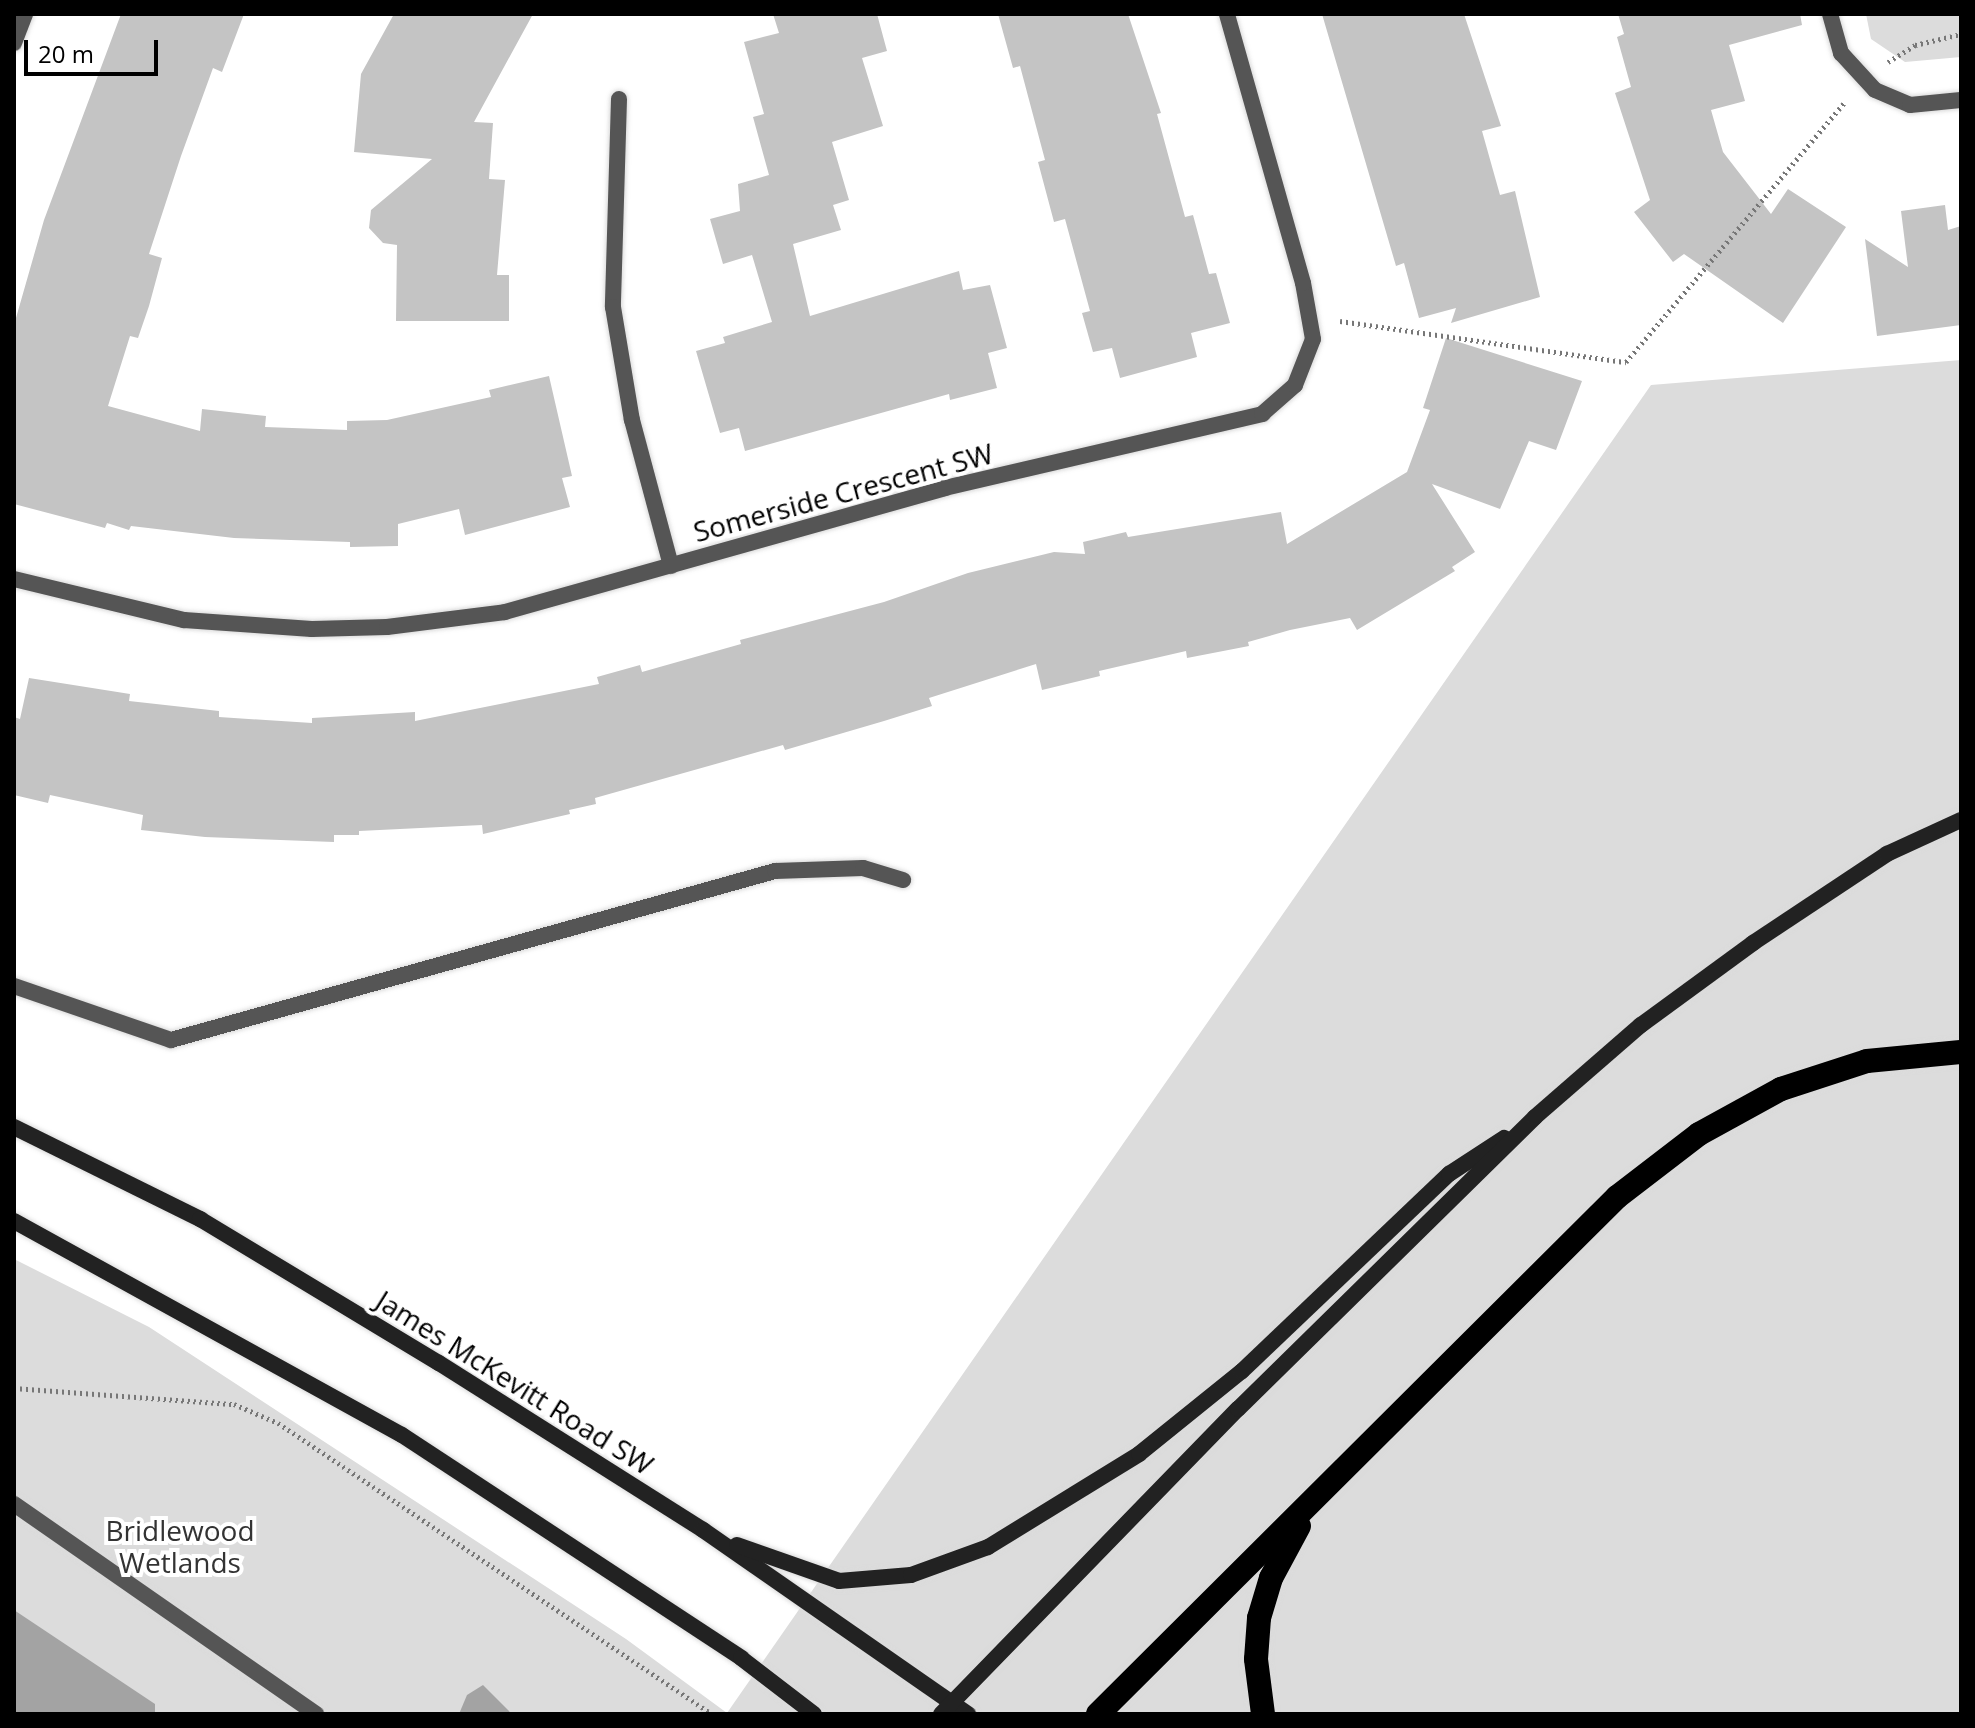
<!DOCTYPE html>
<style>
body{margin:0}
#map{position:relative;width:1975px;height:1728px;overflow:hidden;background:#fff;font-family:"Open Sans",sans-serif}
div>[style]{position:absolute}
.green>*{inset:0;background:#dcdcdc}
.water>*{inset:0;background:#a3a3a3}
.building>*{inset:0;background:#c4c4c4}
.path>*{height:5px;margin-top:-2.5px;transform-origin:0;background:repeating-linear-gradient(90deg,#777 0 2px,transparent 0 6px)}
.roads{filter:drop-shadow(0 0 2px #dbdbdb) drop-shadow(0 0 2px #dbdbdb)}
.service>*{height:16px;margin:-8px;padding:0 8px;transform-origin:8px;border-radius:8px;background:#555}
.minor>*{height:16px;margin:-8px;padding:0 8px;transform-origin:8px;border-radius:8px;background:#555}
.secondary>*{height:16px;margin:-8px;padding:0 8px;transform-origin:8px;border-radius:8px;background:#222}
.motorway>*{height:24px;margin:-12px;padding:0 12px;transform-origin:12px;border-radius:12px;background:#000}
span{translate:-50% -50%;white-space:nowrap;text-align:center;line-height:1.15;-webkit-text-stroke:8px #fff;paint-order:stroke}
.street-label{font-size:28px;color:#000}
.park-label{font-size:28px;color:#333}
.frame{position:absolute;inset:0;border:16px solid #000;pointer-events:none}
.scale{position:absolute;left:24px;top:40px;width:134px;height:36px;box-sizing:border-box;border:4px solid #000;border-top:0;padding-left:10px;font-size:24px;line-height:28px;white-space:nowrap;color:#000;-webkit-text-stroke:6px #fff;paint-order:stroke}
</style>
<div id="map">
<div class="green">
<div style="clip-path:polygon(1866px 14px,1961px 14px,1961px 57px,1905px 62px,1871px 39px)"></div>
<div style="clip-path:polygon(1961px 360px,1961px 1714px,14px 1714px,14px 1259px,149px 1327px,626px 1639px,727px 1713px,1651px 385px)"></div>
</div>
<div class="water">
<div style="clip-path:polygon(14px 1610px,155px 1704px,155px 1714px,14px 1714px)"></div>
<div style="clip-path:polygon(483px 1685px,509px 1711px,511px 1714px,459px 1714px,467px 1695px)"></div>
</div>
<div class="building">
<div style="clip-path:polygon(121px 14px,244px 14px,222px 72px,213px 68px,181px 156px,149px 254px,162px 258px,149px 306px,138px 338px,130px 336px,108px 406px,200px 431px,202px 409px,266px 416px,265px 427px,347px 430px,347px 421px,387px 420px,491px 397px,489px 390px,549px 376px,572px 476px,562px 478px,570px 507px,465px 535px,459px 509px,398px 524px,398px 546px,350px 547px,350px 542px,234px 538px,131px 526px,129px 530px,107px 523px,105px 528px,14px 504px,14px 325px,44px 220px)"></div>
<div style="clip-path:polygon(394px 14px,533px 14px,474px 122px,493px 123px,489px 179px,505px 180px,497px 275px,509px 275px,509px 321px,396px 321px,397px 245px,383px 243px,369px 228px,371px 210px,432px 159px,354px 152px,361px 74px)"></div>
<div style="clip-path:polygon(773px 14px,877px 14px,887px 51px,862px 58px,883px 126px,832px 142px,849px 200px,833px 205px,841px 230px,793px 244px,810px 316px,959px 271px,963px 290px,990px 285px,1007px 348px,988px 353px,997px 388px,950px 400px,949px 394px,745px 451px,739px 428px,720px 433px,696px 351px,725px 343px,723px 337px,772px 322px,752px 255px,723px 264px,710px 219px,740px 211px,738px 184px,769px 175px,753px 117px,764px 114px,744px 42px,779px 33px)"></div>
<div style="clip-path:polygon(998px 14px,1128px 14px,1161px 113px,1157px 114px,1185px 217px,1193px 215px,1209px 274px,1216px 273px,1230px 323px,1191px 333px,1197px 357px,1120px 378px,1112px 348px,1093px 352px,1082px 313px,1090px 311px,1065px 219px,1054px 222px,1038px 162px,1045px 160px,1020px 66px,1013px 68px)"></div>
<div style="clip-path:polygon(1322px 14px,1464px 14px,1501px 126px,1482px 131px,1500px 195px,1515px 191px,1540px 297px,1451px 323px,1456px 308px,1419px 318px,1404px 263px,1396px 266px)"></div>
<div style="clip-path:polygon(1618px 14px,1800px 14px,1802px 25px,1729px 45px,1745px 101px,1711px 110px,1723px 152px,1771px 214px,1788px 189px,1846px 227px,1783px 323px,1684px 254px,1673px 262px,1634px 212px,1650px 200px,1615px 93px,1631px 87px,1617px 37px,1624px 34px)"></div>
<div style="clip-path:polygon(1945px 205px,1948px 230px,1961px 226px,1961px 325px,1877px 336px,1865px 239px,1908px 267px,1901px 211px)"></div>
<div style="clip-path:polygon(1446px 338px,1582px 381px,1556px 450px,1529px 441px,1500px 509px,1432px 484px,1475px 552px,1452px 567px,1455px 571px,1357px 630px,1350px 618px,1290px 630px,1248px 642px,1249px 646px,1187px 658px,1186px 651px,1099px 671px,1100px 676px,1042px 690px,1036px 664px,929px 698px,932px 706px,884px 721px,785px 750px,783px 745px,595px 798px,596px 804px,569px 810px,570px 814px,483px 834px,482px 825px,359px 831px,359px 835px,334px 835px,334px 842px,205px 837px,141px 830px,143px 815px,50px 795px,48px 803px,14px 795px,14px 717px,20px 719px,29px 678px,130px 694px,129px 701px,219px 711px,219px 717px,312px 723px,312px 718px,415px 712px,415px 721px,599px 684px,597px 677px,640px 665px,642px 672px,741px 644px,740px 640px,884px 602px,968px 573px,1054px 552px,1085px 554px,1083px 542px,1126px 532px,1128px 537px,1281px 512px,1287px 544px,1407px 472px,1430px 410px,1423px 408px)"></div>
</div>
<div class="path">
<div style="left:1888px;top:62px;width:32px;rotate:-32deg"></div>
<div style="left:1915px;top:45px;width:47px;rotate:-13.4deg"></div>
<div style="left:1340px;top:321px;width:289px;rotate:8.2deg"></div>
<div style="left:1626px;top:362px;width:341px;rotate:-49.9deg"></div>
<div style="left:14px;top:1388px;width:221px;rotate:4.2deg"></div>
<div style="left:234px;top:1404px;width:48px;rotate:23.4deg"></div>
<div style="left:278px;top:1423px;width:523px;rotate:33.84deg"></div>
</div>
<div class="roads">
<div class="service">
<div style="left:14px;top:986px;width:166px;rotate:19deg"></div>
<div style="left:171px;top:1040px;width:627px;rotate:-15.63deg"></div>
<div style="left:775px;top:871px;width:88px;rotate:-2deg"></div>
<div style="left:863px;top:868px;width:42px;rotate:16.7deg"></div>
<div style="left:14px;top:1504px;width:368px;rotate:34.8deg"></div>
</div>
<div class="minor">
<div style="left:1830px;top:14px;width:41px;rotate:74.2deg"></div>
<div style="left:1841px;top:53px;width:50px;rotate:47.4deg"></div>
<div style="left:1875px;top:90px;width:38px;rotate:23deg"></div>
<div style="left:1910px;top:105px;width:51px;rotate:-5.6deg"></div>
<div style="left:14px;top:43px;width:31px;rotate:-69deg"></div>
<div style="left:619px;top:99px;width:208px;rotate:91.7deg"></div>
<div style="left:613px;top:307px;width:115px;rotate:80.5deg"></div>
<div style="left:632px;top:420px;width:151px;rotate:75deg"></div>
<div style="left:14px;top:579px;width:175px;rotate:13.6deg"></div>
<div style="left:184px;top:620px;width:128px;rotate:4deg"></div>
<div style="left:312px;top:629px;width:75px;rotate:-1.5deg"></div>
<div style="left:387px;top:627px;width:119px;rotate:-7.2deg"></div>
<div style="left:505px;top:612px;width:457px;rotate:-15.7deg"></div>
<div style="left:945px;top:488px;width:326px;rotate:-13.1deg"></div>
<div style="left:1262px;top:414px;width:44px;rotate:-41.3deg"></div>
<div style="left:1295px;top:385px;width:49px;rotate:-68.6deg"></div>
<div style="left:1313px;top:339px;width:57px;rotate:-100.1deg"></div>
<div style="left:1303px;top:283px;width:280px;rotate:-105.8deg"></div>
</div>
<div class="secondary">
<div style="left:14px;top:1127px;width:208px;rotate:26.3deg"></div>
<div style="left:200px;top:1219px;width:279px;rotate:31.1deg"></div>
<div style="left:439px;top:1363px;width:312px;rotate:32.3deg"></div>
<div style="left:703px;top:1530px;width:323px;rotate:34.8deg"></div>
<div style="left:14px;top:1221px;width:443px;rotate:28.9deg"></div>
<div style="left:402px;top:1435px;width:406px;rotate:33.3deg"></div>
<div style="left:741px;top:1658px;width:92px;rotate:37.5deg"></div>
<div style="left:737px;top:1545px;width:108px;rotate:19.4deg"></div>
<div style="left:839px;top:1581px;width:72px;rotate:-4.8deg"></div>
<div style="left:911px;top:1575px;width:82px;rotate:-20deg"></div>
<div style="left:988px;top:1547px;width:177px;rotate:-31.6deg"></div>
<div style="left:1139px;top:1454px;width:132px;rotate:-38.9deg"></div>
<div style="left:1242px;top:1371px;width:286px;rotate:-43.6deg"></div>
<div style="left:1449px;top:1174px;width:66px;rotate:-33.2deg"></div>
<div style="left:941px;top:1714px;width:426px;rotate:-45.8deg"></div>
<div style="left:1238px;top:1409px;width:417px;rotate:-44.5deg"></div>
<div style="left:1535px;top:1117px;width:140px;rotate:-41deg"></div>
<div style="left:1641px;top:1025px;width:139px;rotate:-36.2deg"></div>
<div style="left:1753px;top:943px;width:161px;rotate:-33.6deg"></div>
<div style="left:1887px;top:854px;width:81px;rotate:-24.7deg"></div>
</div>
<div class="motorway">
<div style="left:1098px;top:1714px;width:733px;rotate:-44.89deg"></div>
<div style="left:1617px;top:1197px;width:103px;rotate:-37.5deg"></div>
<div style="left:1699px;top:1134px;width:94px;rotate:-28.8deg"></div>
<div style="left:1781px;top:1089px;width:90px;rotate:-18deg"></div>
<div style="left:1867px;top:1061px;width:94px;rotate:-5.5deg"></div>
<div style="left:1263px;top:1714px;width:55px;rotate:-97.3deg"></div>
<div style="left:1256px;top:1659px;width:41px;rotate:-85.8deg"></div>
<div style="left:1259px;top:1618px;width:42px;rotate:-73.3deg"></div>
<div style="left:1271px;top:1578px;width:59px;rotate:-61.7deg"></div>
</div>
</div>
<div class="street-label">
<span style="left:843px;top:492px;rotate:-15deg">Somerside Crescent SW</span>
<span style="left:515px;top:1382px;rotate:32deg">James McKevitt Road SW</span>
</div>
<div class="park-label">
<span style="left:180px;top:1546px">Bridlewood<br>Wetlands</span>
</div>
<div class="frame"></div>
<div class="scale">20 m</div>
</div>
